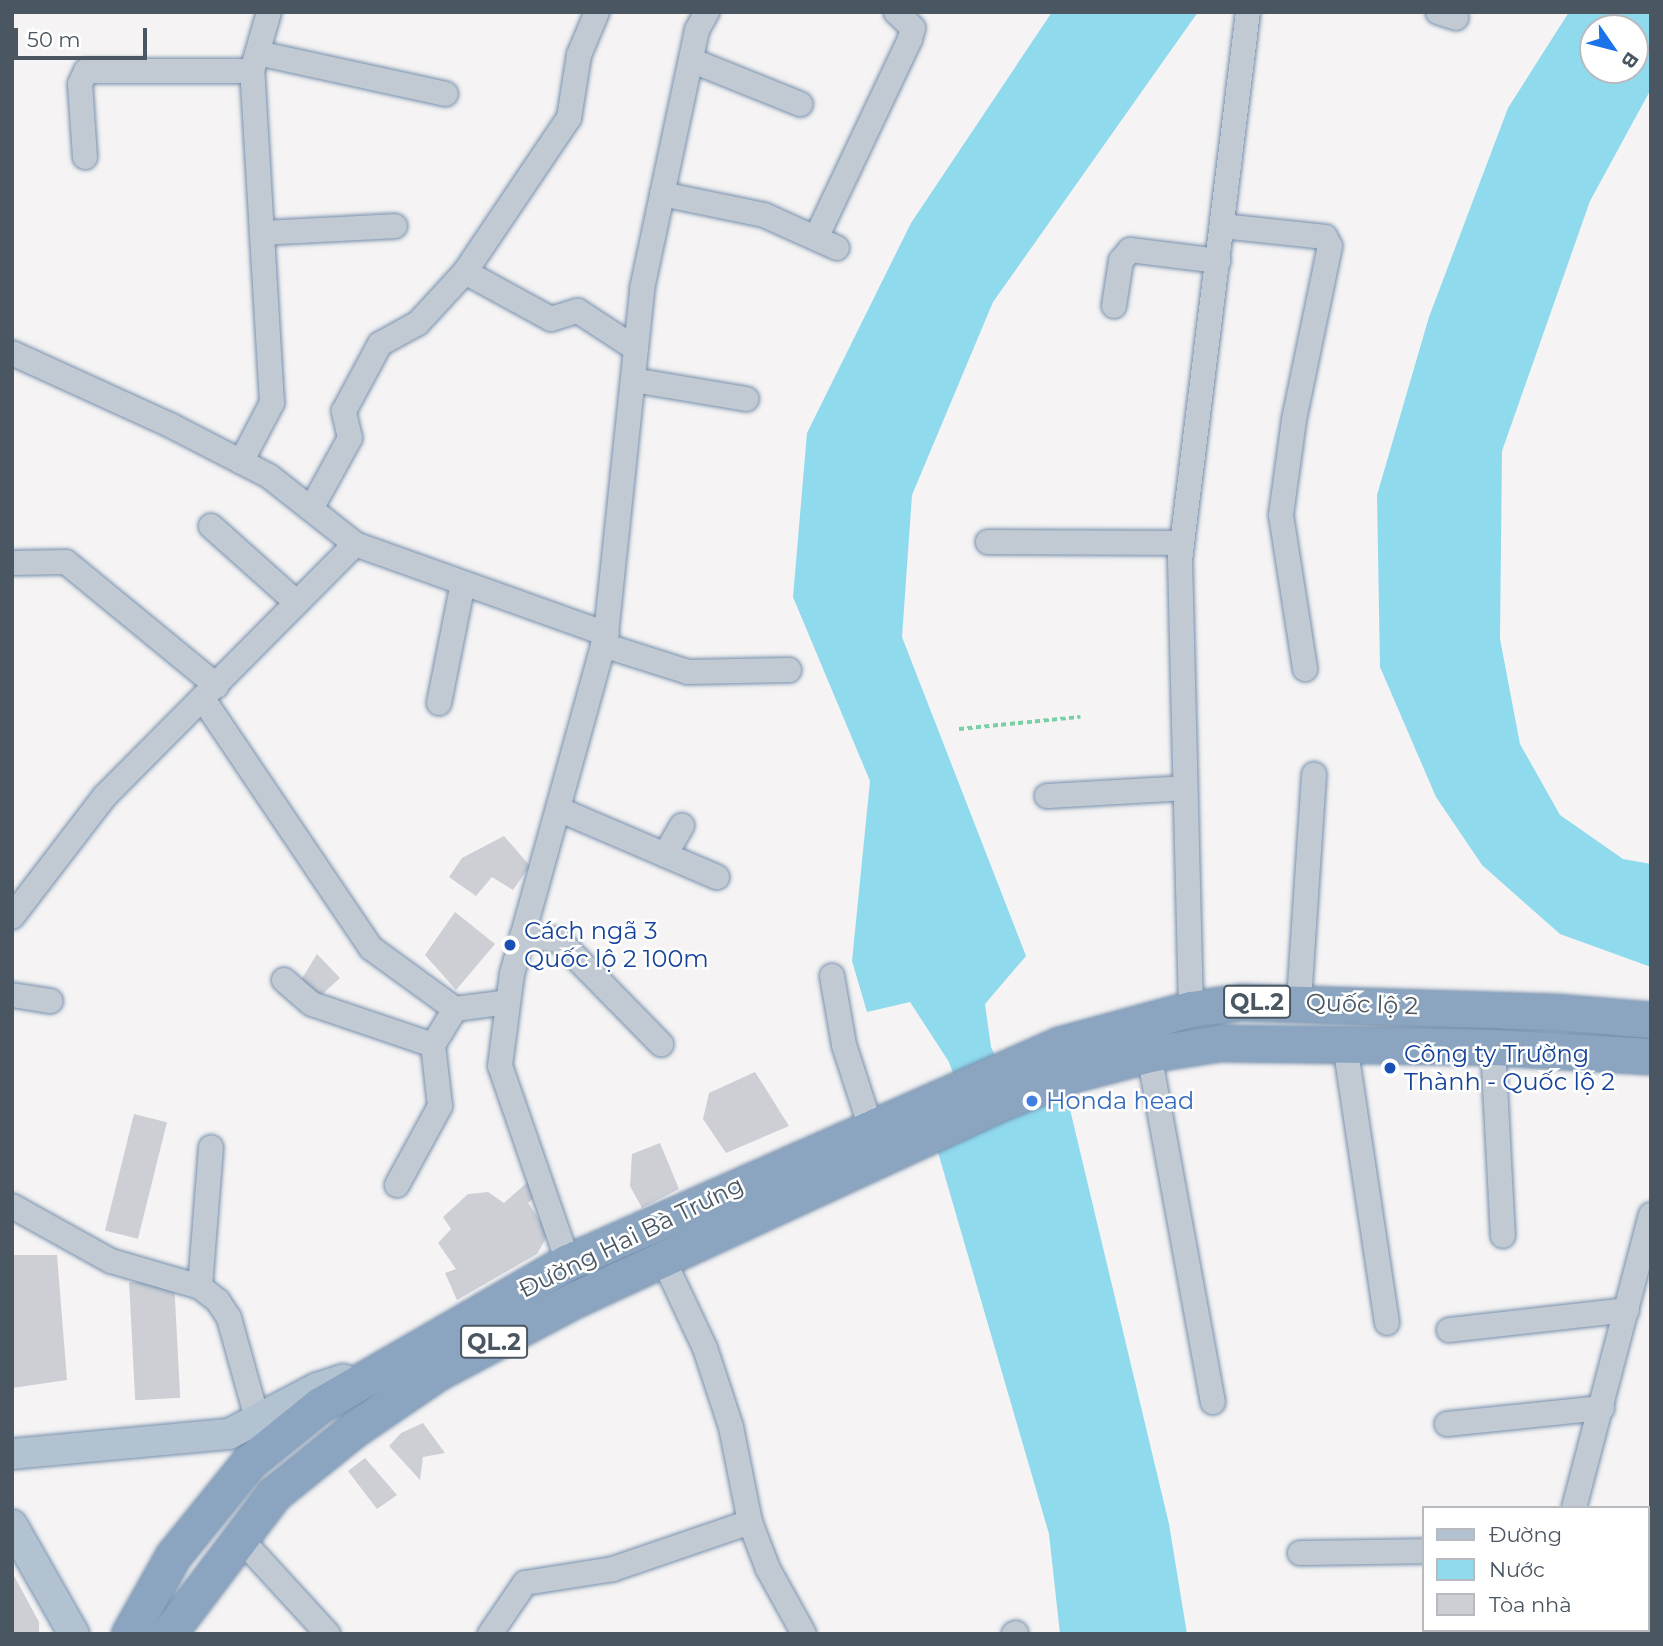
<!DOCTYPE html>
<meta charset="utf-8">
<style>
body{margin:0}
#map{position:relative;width:1663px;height:1646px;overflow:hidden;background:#f5f3f3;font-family:Montserrat,sans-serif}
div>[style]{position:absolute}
.water>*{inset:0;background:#90daee}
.building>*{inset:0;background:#cdcfd5;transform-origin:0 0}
.path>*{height:3.5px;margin-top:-1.75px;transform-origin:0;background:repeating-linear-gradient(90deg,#7ad0a6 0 5px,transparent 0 8.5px)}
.roads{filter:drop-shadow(0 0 2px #7690ad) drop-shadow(0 0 2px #7690ad)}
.minor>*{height:24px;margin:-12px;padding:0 12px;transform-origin:12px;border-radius:12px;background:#c1cad2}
.major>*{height:30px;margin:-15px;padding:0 15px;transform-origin:15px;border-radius:15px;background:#b3c2d1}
.highway>*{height:35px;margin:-17.5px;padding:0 17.5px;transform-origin:17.5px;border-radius:17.5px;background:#8ba5c1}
.dots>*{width:19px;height:19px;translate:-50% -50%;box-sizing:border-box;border:4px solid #fff;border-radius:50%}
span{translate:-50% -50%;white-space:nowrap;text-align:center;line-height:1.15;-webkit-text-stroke:5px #fff;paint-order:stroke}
.shield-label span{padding:2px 5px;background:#fff;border:2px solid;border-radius:5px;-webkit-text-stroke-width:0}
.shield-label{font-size:23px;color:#4a5661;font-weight:700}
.transit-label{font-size:24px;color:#164399}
.left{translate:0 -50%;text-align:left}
.street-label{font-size:24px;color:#4a5661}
.shop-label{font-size:24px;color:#366cbe}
.frame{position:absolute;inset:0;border:14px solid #4a5661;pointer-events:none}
.legend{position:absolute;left:1422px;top:1506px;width:228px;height:126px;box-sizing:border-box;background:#fff;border:2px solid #b7bbc0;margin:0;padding:9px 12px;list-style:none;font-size:21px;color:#4a5661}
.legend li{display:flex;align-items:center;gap:14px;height:35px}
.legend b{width:35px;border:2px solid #b7bbc0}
.north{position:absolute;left:1579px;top:14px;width:70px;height:70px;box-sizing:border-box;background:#fff;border:2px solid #b7bbc0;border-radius:50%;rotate:125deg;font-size:19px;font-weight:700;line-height:28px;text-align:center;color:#4a5661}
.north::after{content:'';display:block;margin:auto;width:24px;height:32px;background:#1a73e8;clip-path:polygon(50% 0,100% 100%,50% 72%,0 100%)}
.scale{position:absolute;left:14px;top:28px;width:133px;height:32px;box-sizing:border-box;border:4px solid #4a5661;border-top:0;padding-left:9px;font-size:21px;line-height:24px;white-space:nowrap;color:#4a5661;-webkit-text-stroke:5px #fff;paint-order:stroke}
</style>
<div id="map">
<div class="water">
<div style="clip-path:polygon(1052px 12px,1198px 12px,993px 302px,912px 495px,902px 637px,1026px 956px,985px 1004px,991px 1047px,1020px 1110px,1068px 1101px,1169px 1524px,1187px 1634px,1060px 1634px,1049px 1534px,935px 1142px,972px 1125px,949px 1062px,910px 1002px,867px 1012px,852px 961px,870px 781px,793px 597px,807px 433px,911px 223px)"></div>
<div style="clip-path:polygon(evenodd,1569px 12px,1651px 12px,1651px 89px,1590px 201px,1502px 451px,1500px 639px,1520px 744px,1560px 815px,1623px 859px,1651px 864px,1651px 967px,1560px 934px,1482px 865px,1436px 797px,1380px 667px,1377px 495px,1429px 317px,1508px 108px,1569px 12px,1593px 28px,1635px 28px,1635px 70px,1593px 70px,1593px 28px)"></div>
</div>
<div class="building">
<div style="clip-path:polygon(504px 836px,530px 866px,513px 890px,492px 877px,476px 896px,449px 877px,462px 858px)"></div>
<div style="clip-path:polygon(455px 912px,495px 944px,456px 990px,425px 955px)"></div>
<div style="clip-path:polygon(317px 954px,340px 978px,316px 1000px,301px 980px)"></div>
<div style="clip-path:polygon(755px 1072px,789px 1126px,726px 1153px,703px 1119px,709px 1093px)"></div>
<div style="left:134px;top:1114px;width:34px;height:120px;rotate:14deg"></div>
<div style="clip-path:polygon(660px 1143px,679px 1189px,642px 1208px,630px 1186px,632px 1154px)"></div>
<div style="clip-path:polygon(534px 1176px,539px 1194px,528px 1203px,549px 1233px,537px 1254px,457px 1300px,445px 1273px,456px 1269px,438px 1243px,451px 1229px,443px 1217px,468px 1194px,488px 1192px,504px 1203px)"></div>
<div style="clip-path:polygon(12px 1255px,57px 1255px,67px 1380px,12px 1388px)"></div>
<div style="left:174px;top:1280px;width:118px;height:45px;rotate:87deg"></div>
<div style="clip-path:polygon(423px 1423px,445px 1453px,423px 1457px,420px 1480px,389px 1446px,401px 1433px)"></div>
<div style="clip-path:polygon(365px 1458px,397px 1495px,377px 1509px,348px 1471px)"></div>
<div style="clip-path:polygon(12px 1572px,39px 1622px,39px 1634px,12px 1634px)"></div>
</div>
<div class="path">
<div style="left:959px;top:729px;width:122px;rotate:-5.7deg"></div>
</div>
<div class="roads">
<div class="minor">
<div style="left:1438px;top:12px;width:19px;rotate:18deg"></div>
<div style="left:258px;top:53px;width:192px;rotate:12.3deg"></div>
<div style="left:691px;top:60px;width:118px;rotate:22deg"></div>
<div style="left:85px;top:157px;width:73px;rotate:-93.9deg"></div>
<div style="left:80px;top:84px;width:14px;rotate:-65deg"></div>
<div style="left:86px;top:71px;width:166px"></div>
<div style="left:662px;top:194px;width:104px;rotate:11.6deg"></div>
<div style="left:764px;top:215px;width:80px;rotate:24.3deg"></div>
<div style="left:1222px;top:226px;width:104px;rotate:6.1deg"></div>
<div style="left:1325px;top:237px;width:10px;rotate:61deg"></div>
<div style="left:1330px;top:246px;width:178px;rotate:101.7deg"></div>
<div style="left:1294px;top:420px;width:96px;rotate:97.8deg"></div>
<div style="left:1281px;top:515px;width:156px;rotate:81.1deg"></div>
<div style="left:262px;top:233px;width:133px;rotate:-3deg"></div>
<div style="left:816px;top:238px;width:220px;rotate:-64.7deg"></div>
<div style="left:910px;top:39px;width:11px;rotate:-75deg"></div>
<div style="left:913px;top:28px;width:23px;rotate:-137deg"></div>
<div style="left:465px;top:272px;width:98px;rotate:28.7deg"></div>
<div style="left:551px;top:319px;width:28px;rotate:-17deg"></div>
<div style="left:578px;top:311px;width:69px;rotate:33.2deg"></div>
<div style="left:1114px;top:306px;width:46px;rotate:-81.2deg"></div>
<div style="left:1121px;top:261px;width:14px;rotate:-51deg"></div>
<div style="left:1130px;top:250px;width:89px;rotate:7.1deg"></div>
<div style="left:12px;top:353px;width:174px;rotate:24.5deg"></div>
<div style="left:170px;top:425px;width:111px;rotate:27.3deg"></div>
<div style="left:269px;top:476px;width:110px;rotate:38.3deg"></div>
<div style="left:355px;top:544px;width:267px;rotate:19.7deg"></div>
<div style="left:633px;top:380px;width:115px;rotate:9.5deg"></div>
<div style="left:241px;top:462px;width:67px;rotate:-62.3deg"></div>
<div style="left:272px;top:403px;width:333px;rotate:-93.4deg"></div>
<div style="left:252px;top:71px;width:61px;rotate:-73.9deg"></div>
<div style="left:311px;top:509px;width:81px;rotate:-61.2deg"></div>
<div style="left:350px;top:438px;width:28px;rotate:-103deg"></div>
<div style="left:344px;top:411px;width:76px;rotate:-61.8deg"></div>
<div style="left:380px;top:344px;width:43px;rotate:-28.9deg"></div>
<div style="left:418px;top:323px;width:69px;rotate:-47.3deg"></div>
<div style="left:465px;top:272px;width:186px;rotate:-56deg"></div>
<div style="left:569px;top:118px;width:64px;rotate:-81deg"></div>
<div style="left:579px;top:55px;width:47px;rotate:-67.3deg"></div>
<div style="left:211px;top:526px;width:115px;rotate:41.8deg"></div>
<div style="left:988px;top:542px;width:194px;rotate:0.3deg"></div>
<div style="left:12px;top:563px;width:54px;rotate:-1.1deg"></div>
<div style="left:66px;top:562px;width:195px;rotate:39.4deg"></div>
<div style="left:603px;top:645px;width:89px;rotate:17.6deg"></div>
<div style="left:688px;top:672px;width:101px;rotate:-1.1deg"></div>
<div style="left:203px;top:699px;width:300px;rotate:56deg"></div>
<div style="left:371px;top:948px;width:104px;rotate:36deg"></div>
<div style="left:455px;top:1009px;width:53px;rotate:-7.5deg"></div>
<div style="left:439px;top:703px;width:122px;rotate:-78.7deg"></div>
<div style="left:1047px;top:796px;width:137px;rotate:-3.3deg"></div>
<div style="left:558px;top:809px;width:173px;rotate:23.2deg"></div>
<div style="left:665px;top:855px;width:34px;rotate:-60deg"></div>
<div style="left:12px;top:917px;width:153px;rotate:-52.5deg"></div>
<div style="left:105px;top:796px;width:355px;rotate:-45.2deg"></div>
<div style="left:522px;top:936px;width:37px;rotate:6deg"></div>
<div style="left:559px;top:940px;width:146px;rotate:45.6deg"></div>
<div style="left:832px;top:976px;width:70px;rotate:80.1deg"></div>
<div style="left:844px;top:1045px;width:87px;rotate:72deg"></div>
<div style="left:284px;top:980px;width:37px;rotate:41deg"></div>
<div style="left:312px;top:1004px;width:128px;rotate:18.7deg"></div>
<div style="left:12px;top:995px;width:39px;rotate:9deg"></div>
<div style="left:1299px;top:1001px;width:227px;rotate:-86.2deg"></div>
<div style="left:1191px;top:1009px;width:449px;rotate:-91.4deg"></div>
<div style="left:1180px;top:560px;width:552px;rotate:-82.93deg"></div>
<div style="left:1345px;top:1045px;width:281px;rotate:81.4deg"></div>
<div style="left:1493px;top:1047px;width:189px;rotate:87deg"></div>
<div style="left:1149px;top:1054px;width:354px;rotate:79.6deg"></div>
<div style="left:397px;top:1185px;width:90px;rotate:-61.4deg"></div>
<div style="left:440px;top:1106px;width:61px;rotate:-96.5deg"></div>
<div style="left:433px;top:1045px;width:42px;rotate:-58.6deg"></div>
<div style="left:12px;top:1206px;width:113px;rotate:29.1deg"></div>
<div style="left:111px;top:1261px;width:93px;rotate:16.3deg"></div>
<div style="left:200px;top:1287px;width:23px;rotate:38deg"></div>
<div style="left:218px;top:1301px;width:20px;rotate:57deg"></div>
<div style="left:229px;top:1318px;width:104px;rotate:74.4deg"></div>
<div style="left:664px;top:1261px;width:96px;rotate:64.8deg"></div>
<div style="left:705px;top:1348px;width:83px;rotate:71.8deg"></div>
<div style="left:731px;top:1427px;width:97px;rotate:78.7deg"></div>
<div style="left:750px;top:1522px;width:50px;rotate:69deg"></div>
<div style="left:768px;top:1569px;width:74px;rotate:61deg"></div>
<div style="left:568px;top:1262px;width:207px;rotate:-109.1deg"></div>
<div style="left:500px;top:1066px;width:93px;rotate:-82.6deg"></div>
<div style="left:512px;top:974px;width:353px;rotate:-74.5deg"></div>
<div style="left:606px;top:634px;width:347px;rotate:-84deg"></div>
<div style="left:642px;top:289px;width:265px;rotate:-78deg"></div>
<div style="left:697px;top:30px;width:21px;rotate:-61deg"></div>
<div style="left:200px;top:1287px;width:140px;rotate:-85.5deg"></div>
<div style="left:1449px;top:1330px;width:179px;rotate:-6.4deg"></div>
<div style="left:1447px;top:1424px;width:156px;rotate:-5.9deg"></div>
<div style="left:1574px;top:1508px;width:303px;rotate:-75.3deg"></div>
<div style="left:239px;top:1537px;width:132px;rotate:47.5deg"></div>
<div style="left:1300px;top:1553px;width:123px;rotate:-0.9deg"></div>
<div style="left:490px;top:1634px;width:62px;rotate:-55.5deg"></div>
<div style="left:525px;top:1583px;width:89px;rotate:-9deg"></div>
<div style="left:613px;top:1569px;width:145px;rotate:-18.9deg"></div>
<div style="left:1014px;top:1634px;width:2px;rotate:-27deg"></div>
<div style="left:1538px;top:1634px;width:4px;rotate:-76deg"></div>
</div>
<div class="major">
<div style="left:12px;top:1454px;width:218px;rotate:-5.3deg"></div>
<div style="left:229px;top:1434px;width:99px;rotate:-27.6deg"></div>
<div style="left:317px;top:1388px;width:28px;rotate:-18deg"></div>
<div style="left:12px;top:1525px;width:125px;rotate:60.4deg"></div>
</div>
<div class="highway">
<div style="left:129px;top:1634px;width:90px;rotate:-60.6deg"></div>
<div style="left:173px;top:1556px;width:119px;rotate:-51.1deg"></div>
<div style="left:248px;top:1463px;width:92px;rotate:-38.9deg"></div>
<div style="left:320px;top:1405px;width:286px;rotate:-30deg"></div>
<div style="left:568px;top:1262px;width:537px;rotate:-23.84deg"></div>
<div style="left:1059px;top:1045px;width:137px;rotate:-15.3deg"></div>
<div style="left:1191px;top:1009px;width:50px;rotate:-8deg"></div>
<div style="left:1241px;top:1002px;width:315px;rotate:1.8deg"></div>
<div style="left:1556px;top:1012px;width:95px;rotate:4.8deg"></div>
<div style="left:168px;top:1634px;width:176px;rotate:-52.9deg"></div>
<div style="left:274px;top:1494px;width:102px;rotate:-39deg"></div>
<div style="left:353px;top:1430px;width:103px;rotate:-34.3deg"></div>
<div style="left:438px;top:1372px;width:156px;rotate:-27.9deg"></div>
<div style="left:576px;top:1299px;width:462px;rotate:-24.8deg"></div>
<div style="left:995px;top:1105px;width:84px;rotate:-21.7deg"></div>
<div style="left:1073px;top:1074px;width:79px;rotate:-14.7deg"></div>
<div style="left:1149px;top:1054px;width:71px;rotate:-8.9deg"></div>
<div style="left:1219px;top:1043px;width:274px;rotate:0.8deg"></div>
<div style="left:1493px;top:1047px;width:158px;rotate:3.3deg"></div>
</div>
</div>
<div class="dots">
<div style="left:510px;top:945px;background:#1a4fb4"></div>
<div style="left:1390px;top:1068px;background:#1a4fb4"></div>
<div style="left:1032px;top:1101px;background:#3f7fe0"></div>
</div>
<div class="shield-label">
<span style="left:1257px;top:1002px">QL.2</span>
<span style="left:494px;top:1342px">QL.2</span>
</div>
<div class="transit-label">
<span class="left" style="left:524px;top:945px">Cách ngã 3<br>Quốc lộ 2 100m</span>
<span class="left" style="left:1404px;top:1068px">Công ty Trường<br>Thành - Quốc lộ 2</span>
</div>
<div class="street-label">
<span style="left:1362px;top:1004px;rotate:2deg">Quốc lộ 2</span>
<span style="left:631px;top:1237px;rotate:-26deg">Đường Hai Bà Trưng</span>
</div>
<div class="shop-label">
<span class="left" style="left:1046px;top:1101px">Honda head</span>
</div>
<div class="frame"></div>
<ul class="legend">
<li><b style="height:9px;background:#b3c2d1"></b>Đường</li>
<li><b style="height:19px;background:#90daee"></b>Nước</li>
<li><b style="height:19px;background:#cdcfd5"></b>Tòa nhà</li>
</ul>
<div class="north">B</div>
<div class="scale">50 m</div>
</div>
